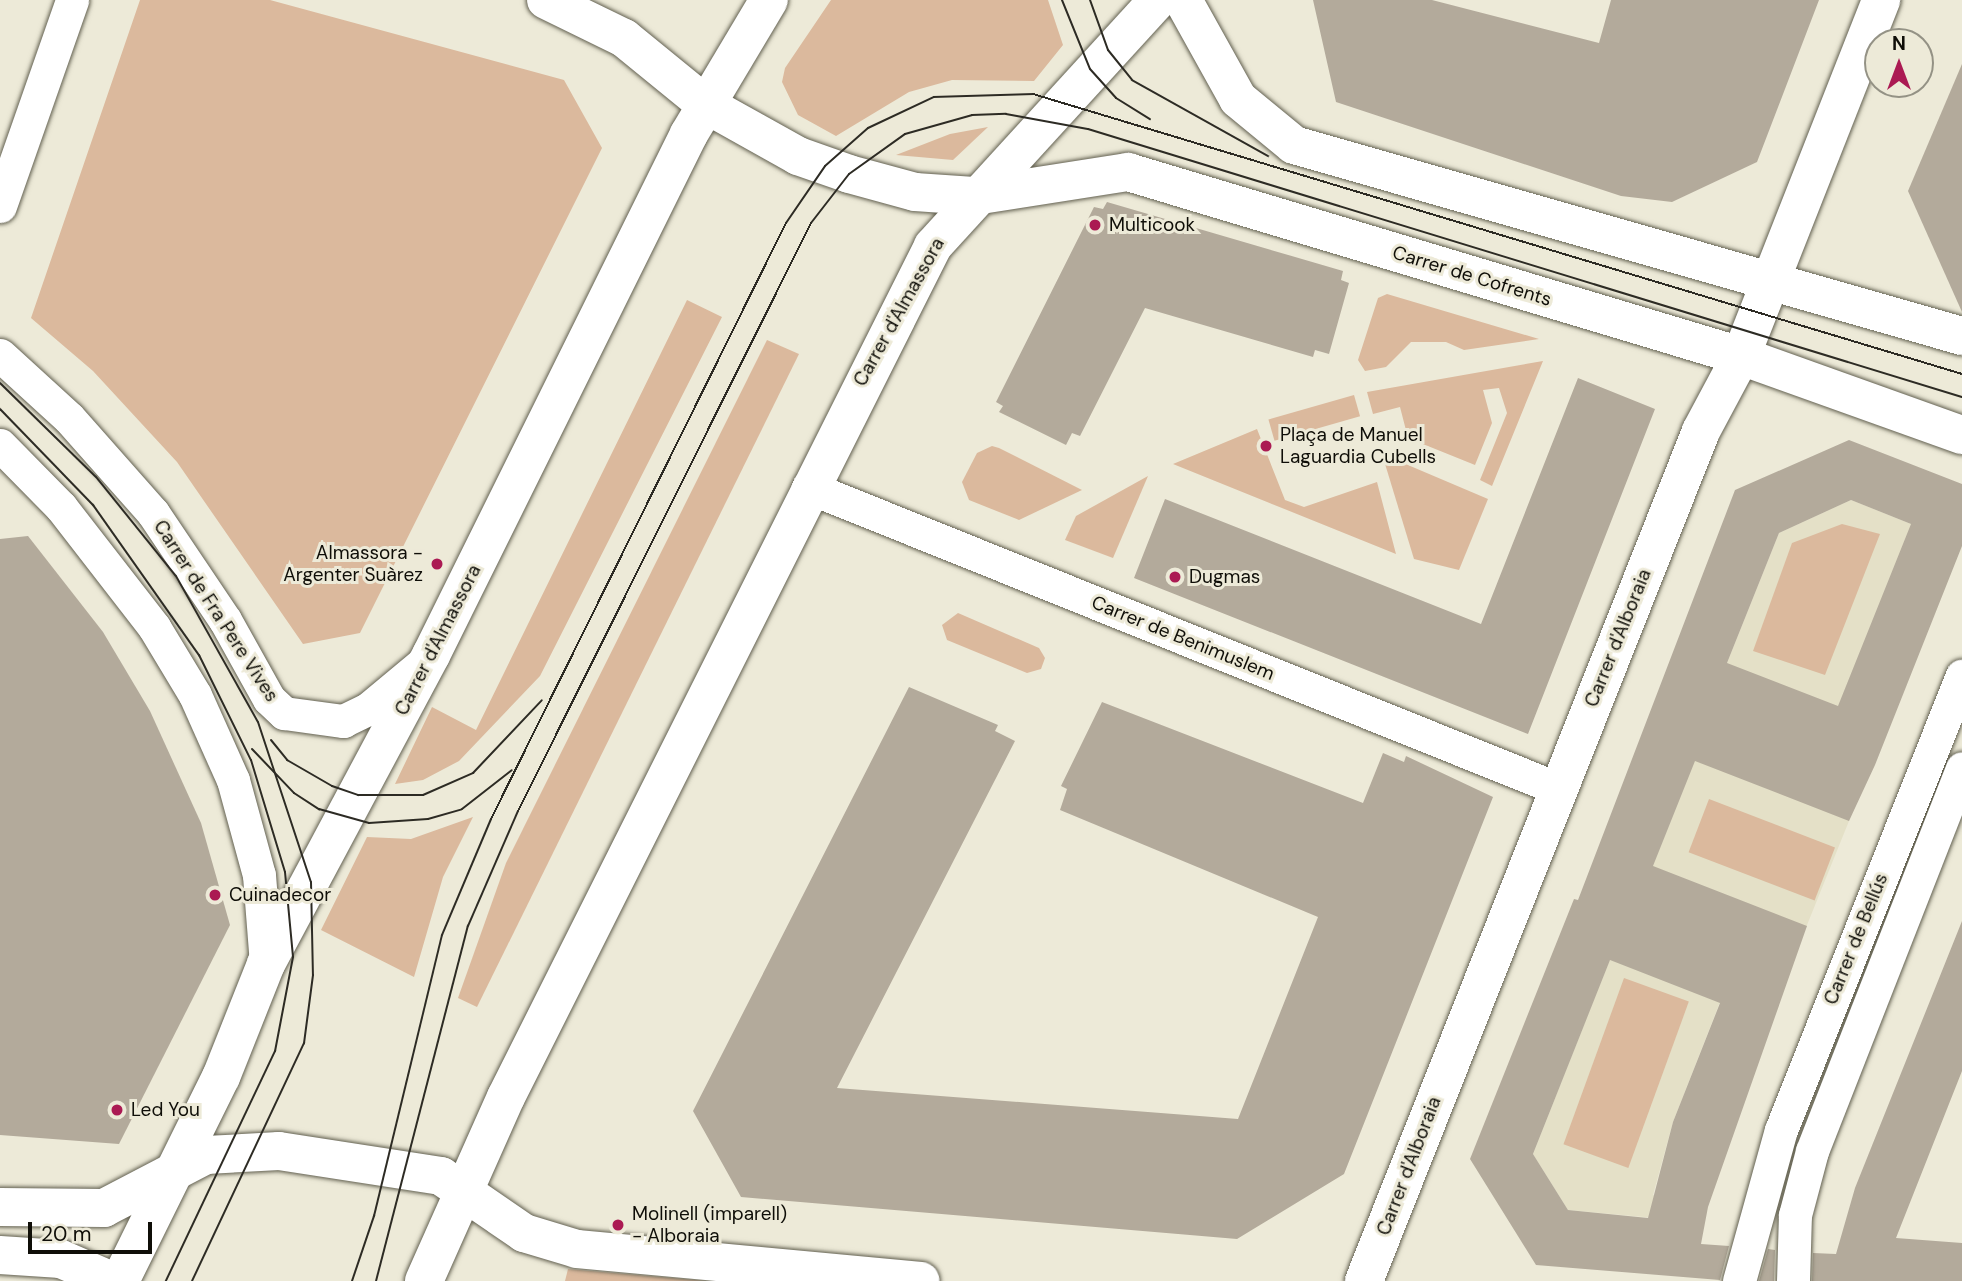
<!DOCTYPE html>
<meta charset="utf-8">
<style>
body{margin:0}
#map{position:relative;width:1962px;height:1281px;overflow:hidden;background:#edead8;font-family:"DM Sans",sans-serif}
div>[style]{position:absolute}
.built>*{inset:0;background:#e4e0c7}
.green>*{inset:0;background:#dbb99d;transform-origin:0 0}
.building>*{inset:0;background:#b3aa9b}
.roads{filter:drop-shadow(0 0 2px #626050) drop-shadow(0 0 2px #626050)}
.minor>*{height:33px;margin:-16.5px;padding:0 16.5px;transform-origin:16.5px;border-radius:16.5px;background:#fff}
.tertiary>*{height:38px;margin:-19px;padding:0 19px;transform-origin:19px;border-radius:19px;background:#fff}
.secondary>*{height:38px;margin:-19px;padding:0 19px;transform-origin:19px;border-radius:19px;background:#fff}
.tram>*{height:2px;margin:-1px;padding:0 1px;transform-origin:1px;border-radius:1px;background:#2d2b24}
.dots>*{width:19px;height:19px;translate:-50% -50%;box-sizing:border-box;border:4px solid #edead8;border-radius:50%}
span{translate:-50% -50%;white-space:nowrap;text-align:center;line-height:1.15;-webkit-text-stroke:6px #edead8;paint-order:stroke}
.poi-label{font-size:19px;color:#0f0e08}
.left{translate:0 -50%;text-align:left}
.right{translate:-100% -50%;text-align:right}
.street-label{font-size:19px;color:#0f0e08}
.north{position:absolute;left:1864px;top:28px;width:70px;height:70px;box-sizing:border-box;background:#edead8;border:2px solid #949285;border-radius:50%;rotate:0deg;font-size:19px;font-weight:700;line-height:28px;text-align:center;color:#0f0e08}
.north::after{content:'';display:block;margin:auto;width:24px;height:32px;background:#ab1a53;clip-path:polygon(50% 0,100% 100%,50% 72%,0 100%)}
.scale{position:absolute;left:28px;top:1222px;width:124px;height:32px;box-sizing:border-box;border:4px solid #0f0e08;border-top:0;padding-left:9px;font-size:21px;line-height:24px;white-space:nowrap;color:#0f0e08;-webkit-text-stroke:5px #edead8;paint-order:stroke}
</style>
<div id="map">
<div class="built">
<div style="clip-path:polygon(1851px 500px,1911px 524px,1872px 764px,1784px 982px,1733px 969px,1673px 1122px,1653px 1195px,1681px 1201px,1677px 1220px,1568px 1210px,1533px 1154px,1711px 703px,1779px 533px)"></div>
</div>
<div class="green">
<div style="clip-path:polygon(140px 0,270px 0,564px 80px,602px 148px,360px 633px,303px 644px,177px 462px,93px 371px,31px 318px)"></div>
<div style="clip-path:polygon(831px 0,1048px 0,1063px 45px,1034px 81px,952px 80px,909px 92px,836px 136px,798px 115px,782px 82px,785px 68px)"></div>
<div style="clip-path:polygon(988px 127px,953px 160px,896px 155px,950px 134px)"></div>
<div style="clip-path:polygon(1387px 294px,1539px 339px,1464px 350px,1446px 342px,1411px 342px,1386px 367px,1365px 371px,1358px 360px,1378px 298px)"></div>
<div style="clip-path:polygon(687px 300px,722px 317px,540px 676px,459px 761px,423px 780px,395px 784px,432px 707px,476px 730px)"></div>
<div style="clip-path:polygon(767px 340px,799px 354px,477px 1007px,458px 998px,506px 863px)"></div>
<div style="clip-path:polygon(1543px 361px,1492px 486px,1480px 480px,1507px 413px,1499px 388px,1483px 390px,1492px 423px,1475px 465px,1408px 438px,1400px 407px,1373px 414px,1367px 392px)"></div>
<div style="left:1354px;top:395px;width:22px;height:89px;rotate:74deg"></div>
<div style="clip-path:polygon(1257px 429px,1285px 500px,1304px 507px,1377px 482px,1396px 554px,1173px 464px)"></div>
<div style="clip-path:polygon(992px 446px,999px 448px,1082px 490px,1019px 520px,969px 500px,962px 482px,977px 453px)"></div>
<div style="clip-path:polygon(1382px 454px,1488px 499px,1459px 570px,1414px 559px)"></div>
<div style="clip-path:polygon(1148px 476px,1113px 558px,1065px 540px,1076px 516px)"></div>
<div style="clip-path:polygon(1842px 524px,1880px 534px,1825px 675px,1753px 651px,1792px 543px)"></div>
<div style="clip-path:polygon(958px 613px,1039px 648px,1045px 658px,1041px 669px,1027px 673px,947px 640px,942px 625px)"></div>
<div style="left:1709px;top:799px;width:135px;height:57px;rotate:21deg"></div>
<div style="clip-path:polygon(473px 817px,443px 877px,414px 977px,321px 930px,367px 837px,411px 839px)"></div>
<div style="left:1624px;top:978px;width:69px;height:177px;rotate:20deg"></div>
<div style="clip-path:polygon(568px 1269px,707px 1281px,565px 1281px)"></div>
</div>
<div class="building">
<div style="clip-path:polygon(1313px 0,1432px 0,1599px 43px,1611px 0,1819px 0,1757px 162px,1672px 202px,1621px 196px,1336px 102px)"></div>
<div style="clip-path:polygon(1962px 64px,1962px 312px,1908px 191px)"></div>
<div style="clip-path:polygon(1107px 202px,1343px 271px,1341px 280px,1349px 283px,1329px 354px,1315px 350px,1313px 357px,1145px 308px,1080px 436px,1072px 433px,1066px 445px,999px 412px,1003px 406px,996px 402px,1094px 207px,1103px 209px)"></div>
<div style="clip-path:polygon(1578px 378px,1655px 409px,1528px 734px,1134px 578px,1165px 499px,1481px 624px)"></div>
<div style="clip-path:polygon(evenodd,1849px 440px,1962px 484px,1962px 546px,1875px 765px,1849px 821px,1695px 761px,1653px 866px,1807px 926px,1708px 1207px,1701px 1244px,1729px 1246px,1720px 1280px,1536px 1265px,1470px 1159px,1574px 899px,1578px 900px,1735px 490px,1849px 440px,1851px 500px,1911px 524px,1838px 706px,1727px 663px,1779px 533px,1851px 500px,1849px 440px,1610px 960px,1720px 1003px,1673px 1122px,1648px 1218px,1568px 1210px,1533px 1154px,1610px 960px)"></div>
<div style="clip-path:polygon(28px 536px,103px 632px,150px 711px,201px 823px,230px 925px,119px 1144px,0 1135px,0 539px)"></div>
<div style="clip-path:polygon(909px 687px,998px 725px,995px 731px,1015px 741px,837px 1088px,1238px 1119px,1318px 917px,1060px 810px,1067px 789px,1061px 786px,1102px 702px,1363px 803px,1383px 753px,1404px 762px,1406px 756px,1493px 797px,1344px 1174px,1237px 1239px,741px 1197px,693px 1111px)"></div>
<div style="clip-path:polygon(1962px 921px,1962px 1071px,1896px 1238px,1962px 1243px,1962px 1281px,1812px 1281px,1813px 1253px,1836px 1254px,1855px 1188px)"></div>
<div style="clip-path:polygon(1768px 1249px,1775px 1250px,1774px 1281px,1759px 1281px)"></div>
</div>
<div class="roads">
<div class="minor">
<div style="left:0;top:206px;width:218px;rotate:-70.7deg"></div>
<div style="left:0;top:355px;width:93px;rotate:42.4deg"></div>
<div style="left:69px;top:418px;width:127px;rotate:48.5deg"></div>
<div style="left:153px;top:513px;width:129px;rotate:56.1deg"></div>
<div style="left:225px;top:620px;width:90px;rotate:60.9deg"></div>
<div style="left:269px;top:699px;width:21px;rotate:43deg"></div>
<div style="left:284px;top:713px;width:60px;rotate:7.7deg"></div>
<div style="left:343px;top:721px;width:28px;rotate:-26deg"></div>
<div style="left:368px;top:709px;width:70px;rotate:-39.8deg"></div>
<div style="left:0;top:445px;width:87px;rotate:45.5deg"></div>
<div style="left:61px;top:507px;width:152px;rotate:52.2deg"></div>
<div style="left:154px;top:627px;width:79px;rotate:58.9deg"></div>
<div style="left:195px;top:695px;width:93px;rotate:65.9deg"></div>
<div style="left:233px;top:780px;width:98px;rotate:74.7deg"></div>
<div style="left:259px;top:875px;width:89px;rotate:85.5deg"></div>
<div style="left:808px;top:487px;width:809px;rotate:21.91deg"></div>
<div style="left:1739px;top:1281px;width:157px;rotate:-74.5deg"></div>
<div style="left:1781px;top:1130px;width:489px;rotate:-68.3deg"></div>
<div style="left:1793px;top:1281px;width:66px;rotate:-88.3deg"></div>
<div style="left:1795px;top:1215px;width:66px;rotate:-75.1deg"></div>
<div style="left:1812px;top:1151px;width:411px;rotate:-68.6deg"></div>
</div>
<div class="tertiary">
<div style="left:546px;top:0;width:87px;rotate:26deg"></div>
<div style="left:624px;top:38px;width:104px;rotate:39.2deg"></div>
<div style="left:1183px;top:0;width:113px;rotate:60.9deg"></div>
<div style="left:1238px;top:99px;width:72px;rotate:39.4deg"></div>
<div style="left:1294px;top:145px;width:695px;rotate:15.96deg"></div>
<div style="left:974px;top:196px;width:156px;rotate:-8.9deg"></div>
<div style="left:1128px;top:172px;width:640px;rotate:16.71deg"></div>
<div style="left:1741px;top:356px;width:235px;rotate:19.7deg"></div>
<div style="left:0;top:1207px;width:104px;rotate:0.6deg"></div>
<div style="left:104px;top:1208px;width:115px;rotate:-27.5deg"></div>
<div style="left:206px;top:1155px;width:73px;rotate:-3.1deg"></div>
<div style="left:279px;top:1151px;width:164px;rotate:8.8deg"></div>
<div style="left:441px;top:1176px;width:101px;rotate:34.5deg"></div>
<div style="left:524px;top:1233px;width:55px;rotate:16.8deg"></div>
<div style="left:577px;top:1249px;width:345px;rotate:5.3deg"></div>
<div style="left:0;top:1255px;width:61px;rotate:3.8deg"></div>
<div style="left:61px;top:1259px;width:56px;rotate:23.3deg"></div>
<div style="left:1364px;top:1281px;width:914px;rotate:-68.37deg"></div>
<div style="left:1701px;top:431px;width:85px;rotate:-61.9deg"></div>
<div style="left:1741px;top:356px;width:383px;rotate:-68.5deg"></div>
</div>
<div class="secondary">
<div style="left:705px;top:104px;width:107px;rotate:29.2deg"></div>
<div style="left:798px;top:156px;width:54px;rotate:19.4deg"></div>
<div style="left:849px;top:174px;width:68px;rotate:15.3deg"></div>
<div style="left:915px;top:192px;width:59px;rotate:3.9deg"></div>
<div style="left:120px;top:1281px;width:228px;rotate:-63.7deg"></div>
<div style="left:221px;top:1077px;width:122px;rotate:-68.3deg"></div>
<div style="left:266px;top:964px;width:350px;rotate:-61.9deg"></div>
<div style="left:431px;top:655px;width:581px;rotate:-63.66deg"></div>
<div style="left:689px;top:134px;width:156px;rotate:-59.2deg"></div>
<div style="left:424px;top:1281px;width:201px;rotate:-66deg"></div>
<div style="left:506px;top:1097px;width:952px;rotate:-63.35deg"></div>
<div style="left:933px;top:246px;width:333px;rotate:-47.6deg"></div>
</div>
</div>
<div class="tram">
<div style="left:1062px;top:0;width:74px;rotate:67.9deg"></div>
<div style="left:1090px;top:69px;width:39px;rotate:48deg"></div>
<div style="left:1116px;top:98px;width:40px;rotate:32deg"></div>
<div style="left:1090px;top:0;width:53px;rotate:70.2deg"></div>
<div style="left:1108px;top:50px;width:38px;rotate:51deg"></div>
<div style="left:1132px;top:80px;width:156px;rotate:29.2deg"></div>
<div style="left:0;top:383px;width:134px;rotate:44.4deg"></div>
<div style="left:96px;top:477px;width:127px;rotate:51.1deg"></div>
<div style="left:176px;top:576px;width:167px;rotate:60.7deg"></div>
<div style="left:258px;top:722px;width:169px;rotate:71.7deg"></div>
<div style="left:311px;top:882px;width:93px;rotate:88.8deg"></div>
<div style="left:313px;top:975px;width:69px;rotate:97.5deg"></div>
<div style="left:304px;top:1043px;width:263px;rotate:115.2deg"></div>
<div style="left:0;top:409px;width:134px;rotate:45.9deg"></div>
<div style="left:93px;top:505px;width:184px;rotate:54.8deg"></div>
<div style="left:199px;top:655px;width:117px;rotate:63.7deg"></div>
<div style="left:251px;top:760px;width:117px;rotate:73.1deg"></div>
<div style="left:285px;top:872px;width:85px;rotate:84.6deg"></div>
<div style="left:293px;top:957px;width:96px;rotate:100.8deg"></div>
<div style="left:275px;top:1051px;width:255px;rotate:115.4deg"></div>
<div style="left:271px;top:740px;width:26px;rotate:51deg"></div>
<div style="left:287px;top:760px;width:52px;rotate:30deg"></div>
<div style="left:332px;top:786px;width:28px;rotate:19deg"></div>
<div style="left:358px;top:795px;width:65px"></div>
<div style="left:423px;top:795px;width:55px;rotate:-23.7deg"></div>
<div style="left:473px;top:773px;width:100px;rotate:-46.6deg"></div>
<div style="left:252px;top:749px;width:61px;rotate:46.3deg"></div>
<div style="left:294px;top:793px;width:30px;rotate:33deg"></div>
<div style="left:319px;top:809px;width:52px;rotate:15.6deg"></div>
<div style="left:369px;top:823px;width:59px;rotate:-3.9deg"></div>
<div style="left:428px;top:819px;width:35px;rotate:-16deg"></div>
<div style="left:462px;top:809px;width:63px;rotate:-38deg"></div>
<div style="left:352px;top:1281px;width:69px;rotate:-71.3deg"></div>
<div style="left:374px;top:1216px;width:289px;rotate:-76.4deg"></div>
<div style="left:442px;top:935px;width:126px;rotate:-67.1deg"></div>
<div style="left:491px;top:819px;width:665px;rotate:-63.67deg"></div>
<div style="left:786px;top:223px;width:69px;rotate:-55.6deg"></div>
<div style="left:825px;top:166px;width:57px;rotate:-41.5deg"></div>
<div style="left:868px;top:128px;width:73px;rotate:-25.2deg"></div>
<div style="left:934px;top:97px;width:99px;rotate:-1.7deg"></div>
<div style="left:1033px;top:94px;width:970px;rotate:16.77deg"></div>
<div style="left:376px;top:1281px;width:367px;rotate:-75.5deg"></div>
<div style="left:468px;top:926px;width:125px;rotate:-66.5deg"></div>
<div style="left:518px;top:811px;width:657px;rotate:-63.51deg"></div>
<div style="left:811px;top:223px;width:62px;rotate:-52.2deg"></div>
<div style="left:849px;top:174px;width:69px;rotate:-35.5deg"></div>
<div style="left:905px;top:134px;width:70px;rotate:-15.8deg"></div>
<div style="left:972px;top:115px;width:34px;rotate:-2deg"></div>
<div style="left:1006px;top:114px;width:83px;rotate:10.4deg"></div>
<div style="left:1088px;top:129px;width:914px;rotate:17.05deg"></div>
</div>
<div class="dots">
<div style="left:1095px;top:225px;background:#ab1a53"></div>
<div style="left:1266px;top:446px;background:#ab1a53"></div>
<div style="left:437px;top:564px;background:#ab1a53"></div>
<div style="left:1175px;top:577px;background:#ab1a53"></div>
<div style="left:215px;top:895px;background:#ab1a53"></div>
<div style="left:117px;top:1110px;background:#ab1a53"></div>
<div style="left:618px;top:1225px;background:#ab1a53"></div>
</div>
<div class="poi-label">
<span class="left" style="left:1109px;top:225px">Multicook</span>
<span class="left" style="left:1280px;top:446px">Plaça de Manuel<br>Laguardia Cubells</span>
<span class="right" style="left:423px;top:564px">Almassora -<br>Argenter Suàrez</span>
<span class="left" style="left:1189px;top:577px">Dugmas</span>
<span class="left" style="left:229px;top:895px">Cuinadecor</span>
<span class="left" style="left:131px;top:1110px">Led You</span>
<span class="left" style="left:632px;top:1225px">Molinell (imparell)<br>- Alboraia</span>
</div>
<div class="street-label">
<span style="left:1472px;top:276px;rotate:17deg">Carrer de Cofrents</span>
<span style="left:899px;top:312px;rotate:-61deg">Carrer d'Almassora</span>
<span style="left:216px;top:611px;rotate:57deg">Carrer de Fra Pere Vives</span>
<span style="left:1183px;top:638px;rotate:22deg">Carrer de Benimuslem</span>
<span style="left:1618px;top:638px;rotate:-68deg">Carrer d'Alboraia</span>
<span style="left:438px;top:640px;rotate:-63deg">Carrer d'Almassora</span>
<span style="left:1856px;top:939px;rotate:-68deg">Carrer de Bellús</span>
<span style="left:1409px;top:1166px;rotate:-69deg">Carrer d'Alboraia</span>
</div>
<div class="north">N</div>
<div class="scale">20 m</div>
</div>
